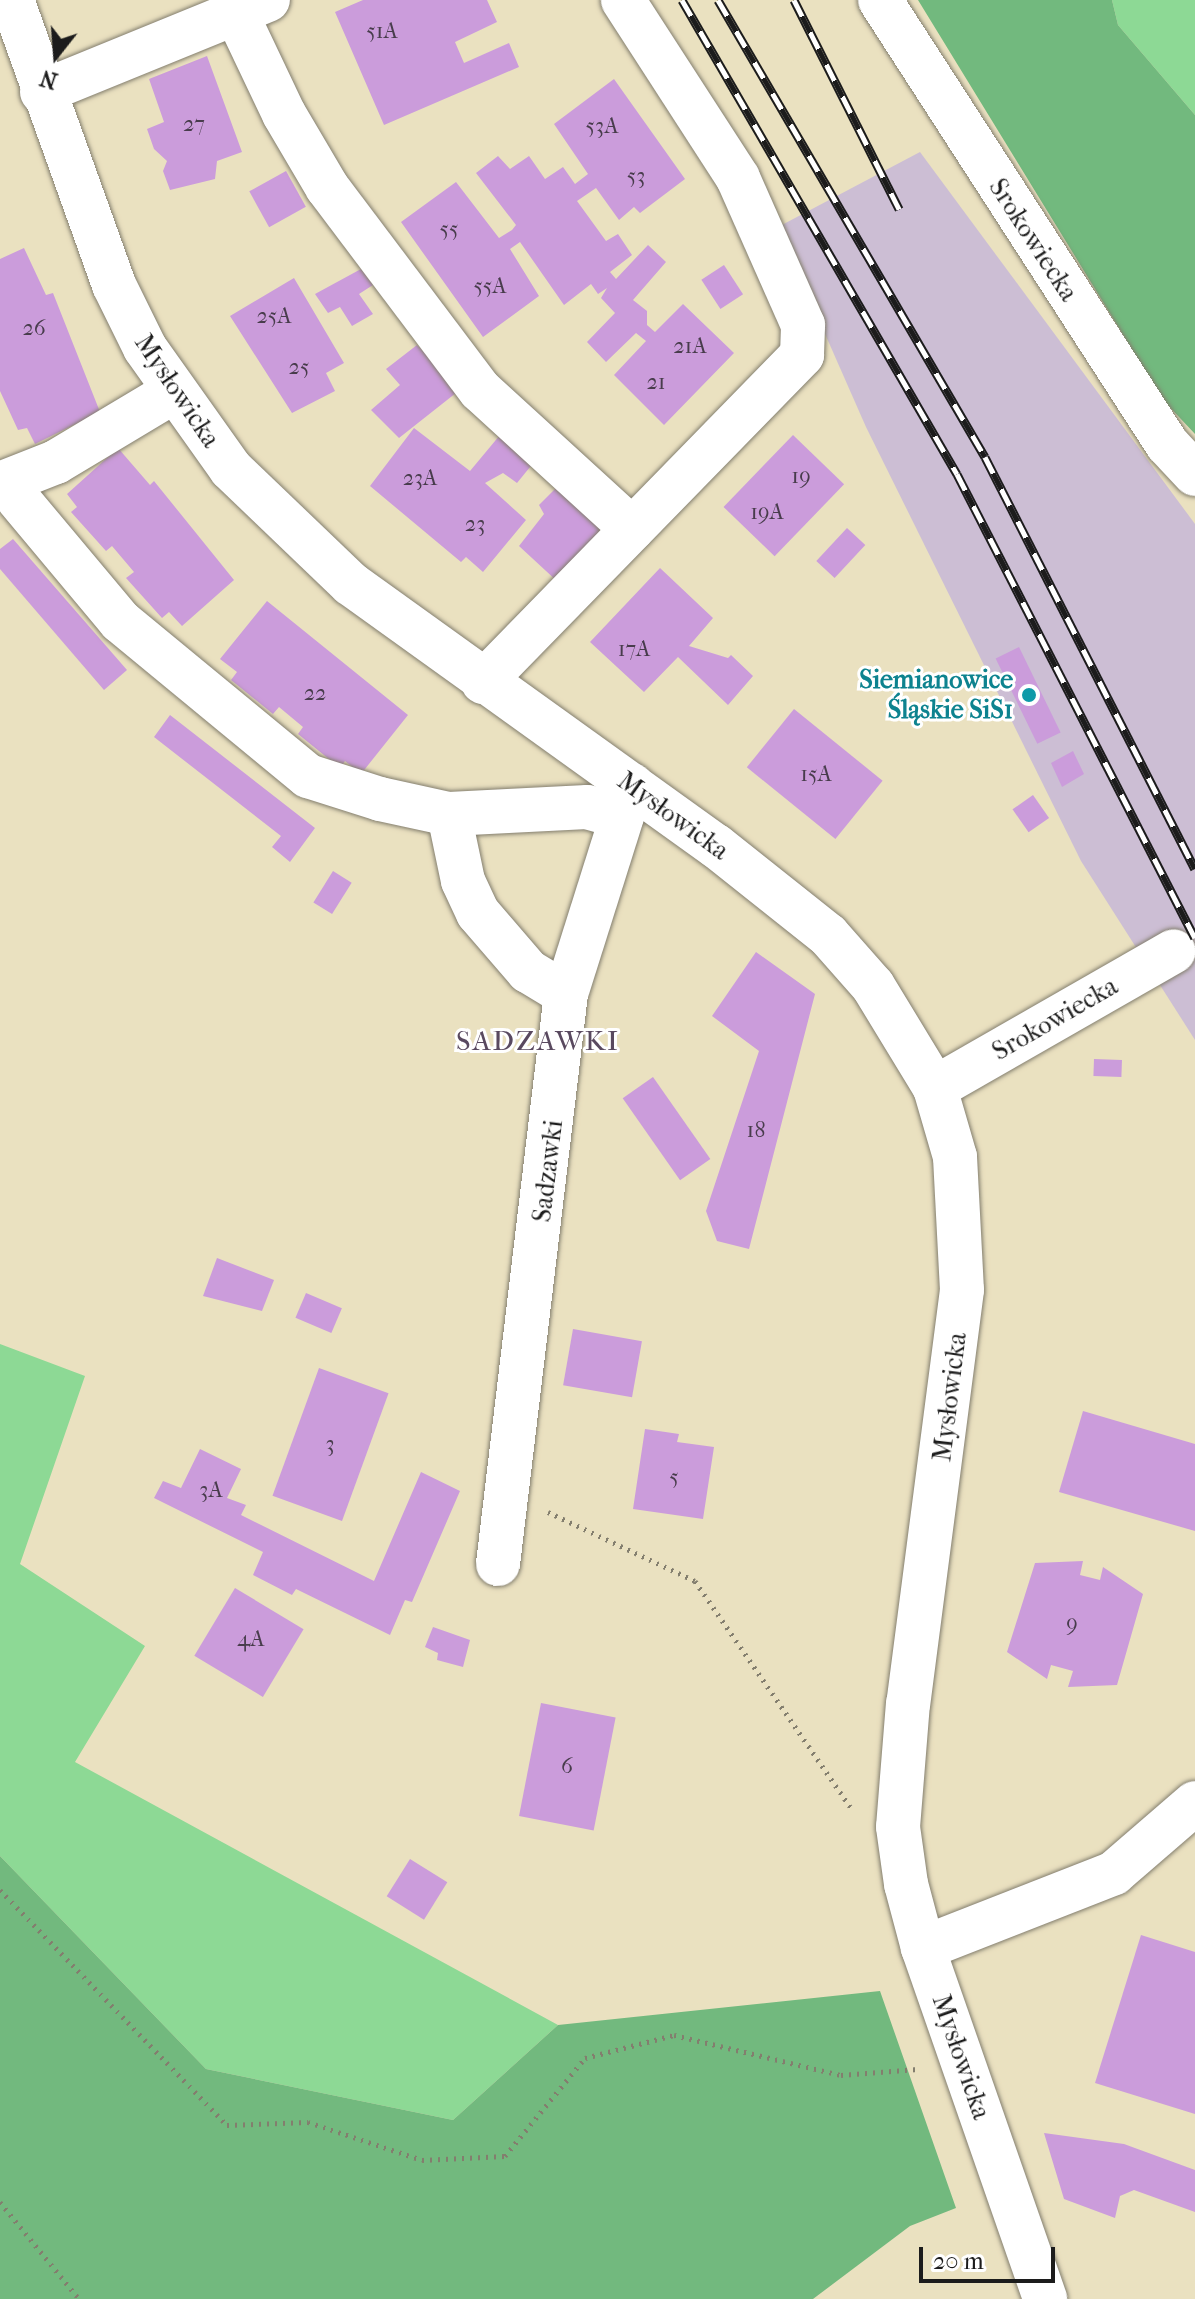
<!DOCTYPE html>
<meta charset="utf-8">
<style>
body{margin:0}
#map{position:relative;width:1195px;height:2299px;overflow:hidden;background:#eae1c0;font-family:"IM FELL French Canon",serif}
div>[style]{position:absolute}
.industrial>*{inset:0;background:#ccbed4}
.green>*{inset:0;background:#8dd995}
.forest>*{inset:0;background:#72b97e}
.building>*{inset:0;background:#cb9cdb;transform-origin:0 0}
.path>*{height:5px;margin-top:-2.5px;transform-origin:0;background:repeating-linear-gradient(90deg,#837e6e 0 2px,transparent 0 8px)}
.roads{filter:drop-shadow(0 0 2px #837e6e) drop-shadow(0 0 2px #837e6e)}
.minor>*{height:44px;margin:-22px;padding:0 22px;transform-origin:22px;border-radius:22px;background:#fff}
.rail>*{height:9px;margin-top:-4.5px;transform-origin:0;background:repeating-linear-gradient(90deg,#fff 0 18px,#1c1c1c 0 36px);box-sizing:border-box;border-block:2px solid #1c1c1c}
.dots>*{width:22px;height:22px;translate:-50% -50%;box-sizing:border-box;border:4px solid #fff;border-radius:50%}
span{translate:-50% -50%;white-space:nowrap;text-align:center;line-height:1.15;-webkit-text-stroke:6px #fff;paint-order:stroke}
.number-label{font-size:22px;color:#483c4c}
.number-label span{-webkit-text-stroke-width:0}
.street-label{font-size:26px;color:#1c1c1c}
.culture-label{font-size:26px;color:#0d838f;font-weight:700}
.right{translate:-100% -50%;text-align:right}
.neighbourhood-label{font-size:28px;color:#59495f;letter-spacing:2px}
.north{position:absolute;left:16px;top:16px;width:80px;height:80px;-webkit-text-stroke:6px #fff;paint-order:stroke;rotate:197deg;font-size:22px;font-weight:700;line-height:32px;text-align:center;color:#1c1c1c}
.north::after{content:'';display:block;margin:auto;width:28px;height:36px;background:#1c1c1c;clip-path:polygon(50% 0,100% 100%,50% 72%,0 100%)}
.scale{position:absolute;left:919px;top:2247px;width:136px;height:36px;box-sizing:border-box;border:4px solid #1c1c1c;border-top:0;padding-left:10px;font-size:24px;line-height:28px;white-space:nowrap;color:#1c1c1c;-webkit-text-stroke:6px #fff;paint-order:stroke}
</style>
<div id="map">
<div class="industrial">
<div style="clip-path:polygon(920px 152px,1195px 524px,1195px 1040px,1081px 861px,866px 427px,778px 227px)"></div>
</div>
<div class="green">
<div style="clip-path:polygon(1112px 0,1195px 0,1195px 115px,1118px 25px)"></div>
<div style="clip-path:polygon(0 1344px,85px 1376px,20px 1564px,145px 1646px,75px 1762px,558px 2025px,453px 2120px,206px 2069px,0 1856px)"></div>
</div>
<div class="forest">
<div style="clip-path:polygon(918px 0,1112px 0,1118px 25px,1195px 115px,1195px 434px,1163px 400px)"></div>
<div style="clip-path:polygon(0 1856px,206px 2069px,453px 2120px,558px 2025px,880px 1991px,956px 2208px,910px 2226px,813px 2299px,0 2299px)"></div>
</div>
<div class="building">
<div style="clip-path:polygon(363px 0,487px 0,497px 22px,455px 42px,464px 63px,509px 43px,519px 67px,384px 125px,335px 12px)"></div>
<div style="clip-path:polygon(207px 56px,242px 152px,217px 161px,215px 179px,170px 190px,163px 171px,167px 161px,154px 149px,147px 129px,164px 122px,149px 79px)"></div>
<div style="clip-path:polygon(614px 79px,685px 179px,640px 213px,634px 207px,619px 220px,596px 188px,577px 201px,606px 241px,618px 234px,632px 255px,610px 272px,616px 279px,648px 245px,666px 262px,633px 300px,647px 311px,647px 325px,655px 332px,683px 304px,734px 353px,664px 425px,614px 375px,646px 341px,636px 333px,606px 362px,587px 342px,615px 313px,601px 298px,607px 288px,598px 294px,591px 284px,564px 305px,520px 242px,510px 249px,539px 296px,483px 337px,401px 222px,456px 182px,499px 238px,512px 230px,516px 225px,476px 173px,498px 156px,510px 169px,529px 156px,545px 179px,563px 167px,575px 184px,588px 174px,554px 124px)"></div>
<div style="left:286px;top:171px;width:41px;height:42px;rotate:61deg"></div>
<div style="clip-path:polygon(24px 248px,46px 295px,53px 293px,100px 412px,35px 444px,27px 428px,18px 430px,0 391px,0 259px)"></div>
<div style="left:724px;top:265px;width:35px;height:27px;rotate:57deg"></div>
<div style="clip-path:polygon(361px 269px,373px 285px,359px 294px,373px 314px,352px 326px,340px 307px,328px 313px,315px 294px)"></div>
<div style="clip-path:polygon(294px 278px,344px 363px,326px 373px,335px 391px,292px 413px,230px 316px)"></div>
<div style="clip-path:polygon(417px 345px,461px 389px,399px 438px,371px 410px,400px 385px,386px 369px)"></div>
<div style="clip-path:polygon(414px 428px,470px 471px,505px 429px,539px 456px,517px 483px,503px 473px,485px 483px,526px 520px,483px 572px,466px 557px,461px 562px,370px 486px)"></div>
<div style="left:793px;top:435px;width:71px;height:100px;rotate:44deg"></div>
<div style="clip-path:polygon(118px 448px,150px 485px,154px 481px,234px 580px,182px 626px,169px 612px,162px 618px,126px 578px,134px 572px,112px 546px,106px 551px,71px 512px,77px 507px,67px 494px)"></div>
<div style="clip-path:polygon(564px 480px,609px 531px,559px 583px,519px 546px,544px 514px,539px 505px)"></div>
<div style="left:847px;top:528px;width:25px;height:45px;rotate:43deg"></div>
<div style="clip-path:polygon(13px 539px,127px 670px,104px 690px,0 569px,0 549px)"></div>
<div style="clip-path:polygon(660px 568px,713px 618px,689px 646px,728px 658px,731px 655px,753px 676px,728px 705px,678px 657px,644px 692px,590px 642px)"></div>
<div style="clip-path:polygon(267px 601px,408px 715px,361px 774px,345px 761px,340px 768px,298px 734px,303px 727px,279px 707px,273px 714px,231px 680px,237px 672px,220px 659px)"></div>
<div style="left:1019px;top:647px;width:95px;height:26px;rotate:64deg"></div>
<div style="left:794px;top:709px;width:114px;height:75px;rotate:39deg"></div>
<div style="clip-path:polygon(170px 715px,315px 828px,290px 862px,272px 847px,281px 836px,154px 737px)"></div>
<div style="clip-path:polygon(1073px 751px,1084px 774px,1062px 787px,1051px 763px)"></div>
<div style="left:1033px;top:795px;width:28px;height:25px;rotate:55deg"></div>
<div style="left:333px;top:871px;width:22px;height:37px;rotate:32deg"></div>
<div style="clip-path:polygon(756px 952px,815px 994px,749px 1249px,717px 1241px,706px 1211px,759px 1051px,712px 1016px)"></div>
<div style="left:1094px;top:1059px;width:28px;height:17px;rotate:2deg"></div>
<div style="left:653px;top:1077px;width:100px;height:37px;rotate:55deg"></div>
<div style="clip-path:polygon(217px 1258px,274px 1280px,262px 1311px,203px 1296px)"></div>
<div style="left:306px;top:1293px;width:39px;height:27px;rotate:23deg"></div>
<div style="left:573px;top:1329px;width:70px;height:57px;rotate:10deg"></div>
<div style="left:319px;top:1368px;width:74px;height:136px;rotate:20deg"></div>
<div style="clip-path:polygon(1083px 1411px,1195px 1444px,1195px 1531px,1059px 1492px)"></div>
<div style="clip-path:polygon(645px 1429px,679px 1434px,677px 1442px,714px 1447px,703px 1519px,633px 1509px)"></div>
<div style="clip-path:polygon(200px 1449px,241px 1469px,227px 1498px,246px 1505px,241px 1515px,374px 1581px,421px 1472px,460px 1491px,412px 1602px,405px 1600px,390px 1635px,296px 1589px,292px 1595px,253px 1575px,263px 1552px,154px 1498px,163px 1481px,181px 1488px)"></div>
<div style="clip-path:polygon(1083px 1561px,1080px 1575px,1100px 1580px,1103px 1567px,1143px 1594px,1117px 1685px,1068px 1687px,1073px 1671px,1051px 1665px,1047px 1679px,1007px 1652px,1035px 1563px)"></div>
<div style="left:235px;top:1588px;width:80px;height:79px;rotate:31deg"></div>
<div style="clip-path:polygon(433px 1627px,470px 1640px,463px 1667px,437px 1660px,438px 1653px,425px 1647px)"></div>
<div style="left:541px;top:1703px;width:76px;height:115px;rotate:11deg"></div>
<div style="left:410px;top:1859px;width:44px;height:44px;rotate:32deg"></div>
<div style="clip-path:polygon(1141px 1935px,1195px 1952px,1195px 2114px,1095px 2083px)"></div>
<div style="clip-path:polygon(1044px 2133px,1124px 2144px,1195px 2170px,1195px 2212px,1134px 2190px,1120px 2196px,1115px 2218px,1064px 2199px)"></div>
</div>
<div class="path">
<div style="left:548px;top:1512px;width:162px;rotate:25.1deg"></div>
<div style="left:695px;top:1581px;width:279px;rotate:55.5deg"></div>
<div style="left:0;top:1890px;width:327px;rotate:46deg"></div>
<div style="left:227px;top:2125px;width:81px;rotate:-2.1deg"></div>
<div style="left:308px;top:2122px;width:120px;rotate:18.4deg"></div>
<div style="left:422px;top:2160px;width:83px;rotate:-2.8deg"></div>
<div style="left:505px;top:2156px;width:127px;rotate:-50.8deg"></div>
<div style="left:585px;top:2058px;width:92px;rotate:-14.5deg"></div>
<div style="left:674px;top:2035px;width:172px;rotate:13.5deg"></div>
<div style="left:841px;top:2075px;width:77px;rotate:-4.5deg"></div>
<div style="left:0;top:2202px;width:125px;rotate:50.8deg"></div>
</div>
<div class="roads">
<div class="minor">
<div style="left:12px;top:0;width:303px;rotate:70.3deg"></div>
<div style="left:114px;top:285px;width:70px;rotate:63.8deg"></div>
<div style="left:145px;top:348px;width:148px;rotate:54.6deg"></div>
<div style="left:231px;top:469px;width:166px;rotate:43.8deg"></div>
<div style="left:351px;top:584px;width:449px;rotate:35.7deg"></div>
<div style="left:716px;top:846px;width:143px;rotate:38.5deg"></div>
<div style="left:828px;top:935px;width:68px;rotate:48.6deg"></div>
<div style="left:873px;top:986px;width:119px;rotate:58.7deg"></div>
<div style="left:935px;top:1088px;width:72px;rotate:73.8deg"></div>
<div style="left:955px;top:1157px;width:133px;rotate:87deg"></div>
<div style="left:962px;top:1290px;width:417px;rotate:97.4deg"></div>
<div style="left:908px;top:1703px;width:124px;rotate:94.6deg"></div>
<div style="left:898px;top:1827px;width:58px;rotate:82deg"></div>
<div style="left:906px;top:1884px;width:66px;rotate:75.1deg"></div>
<div style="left:923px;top:1948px;width:372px;rotate:70.8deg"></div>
<div style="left:880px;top:0;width:529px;rotate:57.12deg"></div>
<div style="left:1167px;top:444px;width:41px;rotate:47deg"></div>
<div style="left:236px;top:13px;width:112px;rotate:64.6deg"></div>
<div style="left:284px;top:114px;width:85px;rotate:59.5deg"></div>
<div style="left:327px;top:187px;width:254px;rotate:53deg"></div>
<div style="left:480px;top:390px;width:206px;rotate:42.4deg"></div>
<div style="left:42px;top:92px;width:244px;rotate:-22.2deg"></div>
<div style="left:0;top:484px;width:60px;rotate:-21.4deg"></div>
<div style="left:56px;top:462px;width:136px;rotate:-30.9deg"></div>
<div style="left:18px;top:499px;width:159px;rotate:50.1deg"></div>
<div style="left:120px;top:621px;width:244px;rotate:39.5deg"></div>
<div style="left:308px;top:776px;width:76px;rotate:17.7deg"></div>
<div style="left:380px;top:799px;width:71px;rotate:12.3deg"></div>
<div style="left:449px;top:814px;width:138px;rotate:-2.9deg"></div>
<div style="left:587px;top:807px;width:36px;rotate:16deg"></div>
<div style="left:483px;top:682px;width:457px;rotate:-45.7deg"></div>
<div style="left:802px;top:355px;width:30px;rotate:-88deg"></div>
<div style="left:803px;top:325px;width:161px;rotate:-113.9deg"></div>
<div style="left:738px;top:178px;width:212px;rotate:-122.9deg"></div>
<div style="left:449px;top:814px;width:68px;rotate:78.2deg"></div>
<div style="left:463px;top:881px;width:35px;rotate:65deg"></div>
<div style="left:478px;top:913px;width:77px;rotate:49.2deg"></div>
<div style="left:528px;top:971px;width:44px;rotate:31.2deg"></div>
<div style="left:935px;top:1088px;width:275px;rotate:-29.8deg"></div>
<div style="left:498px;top:1564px;width:574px;rotate:-83.2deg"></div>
<div style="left:566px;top:994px;width:219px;rotate:-72.5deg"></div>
<div style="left:923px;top:1948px;width:205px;rotate:-21.4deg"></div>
<div style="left:1114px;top:1873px;width:107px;rotate:-40.8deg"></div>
</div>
</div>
<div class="rail">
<div style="left:682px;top:0;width:548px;rotate:59.88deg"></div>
<div style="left:957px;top:474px;width:521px;rotate:62.85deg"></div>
<div style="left:718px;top:0;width:529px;rotate:59.7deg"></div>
<div style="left:985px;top:457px;width:462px;rotate:63deg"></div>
<div style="left:794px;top:0;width:234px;rotate:63.3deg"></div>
</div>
<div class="dots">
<div style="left:1029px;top:695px;background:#0f9aa8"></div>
</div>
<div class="number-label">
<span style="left:382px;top:32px">51A</span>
<span style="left:194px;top:125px">27</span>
<span style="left:602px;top:127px">53A</span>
<span style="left:636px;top:177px">53</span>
<span style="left:449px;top:230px">55</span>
<span style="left:490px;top:287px">55A</span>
<span style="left:274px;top:317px">25A</span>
<span style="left:34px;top:329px">26</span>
<span style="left:690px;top:347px">21A</span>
<span style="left:299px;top:368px">25</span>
<span style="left:656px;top:383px">21</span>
<span style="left:801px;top:477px">19</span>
<span style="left:420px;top:479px">23A</span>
<span style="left:767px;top:513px">19A</span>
<span style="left:475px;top:525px">23</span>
<span style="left:634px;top:650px">17A</span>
<span style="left:315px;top:694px">22</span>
<span style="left:816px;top:775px">15A</span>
<span style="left:756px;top:1131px">18</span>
<span style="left:330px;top:1445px">3</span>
<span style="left:674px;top:1478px">5</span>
<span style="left:211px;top:1491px">3A</span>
<span style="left:1072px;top:1624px">9</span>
<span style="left:251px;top:1640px">4A</span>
<span style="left:567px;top:1767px">6</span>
</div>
<div class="street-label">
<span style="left:1033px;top:240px;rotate:57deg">Srokowiecka</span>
<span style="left:177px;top:391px;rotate:56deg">Mysłowicka</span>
<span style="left:673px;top:816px;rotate:36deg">Mysłowicka</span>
<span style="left:1055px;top:1019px;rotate:-30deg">Srokowiecka</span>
<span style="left:548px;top:1171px;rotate:-83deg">Sadzawki</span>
<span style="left:950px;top:1397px;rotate:-83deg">Mysłowicka</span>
<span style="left:961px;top:2057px;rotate:71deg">Mysłowicka</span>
</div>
<div class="culture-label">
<span class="right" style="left:1013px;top:695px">Siemianowice<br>Śląskie SiS1</span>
</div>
<div class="neighbourhood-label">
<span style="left:538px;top:1041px">SADZAWKI</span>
</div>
<div class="north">N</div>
<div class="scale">20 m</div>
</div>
